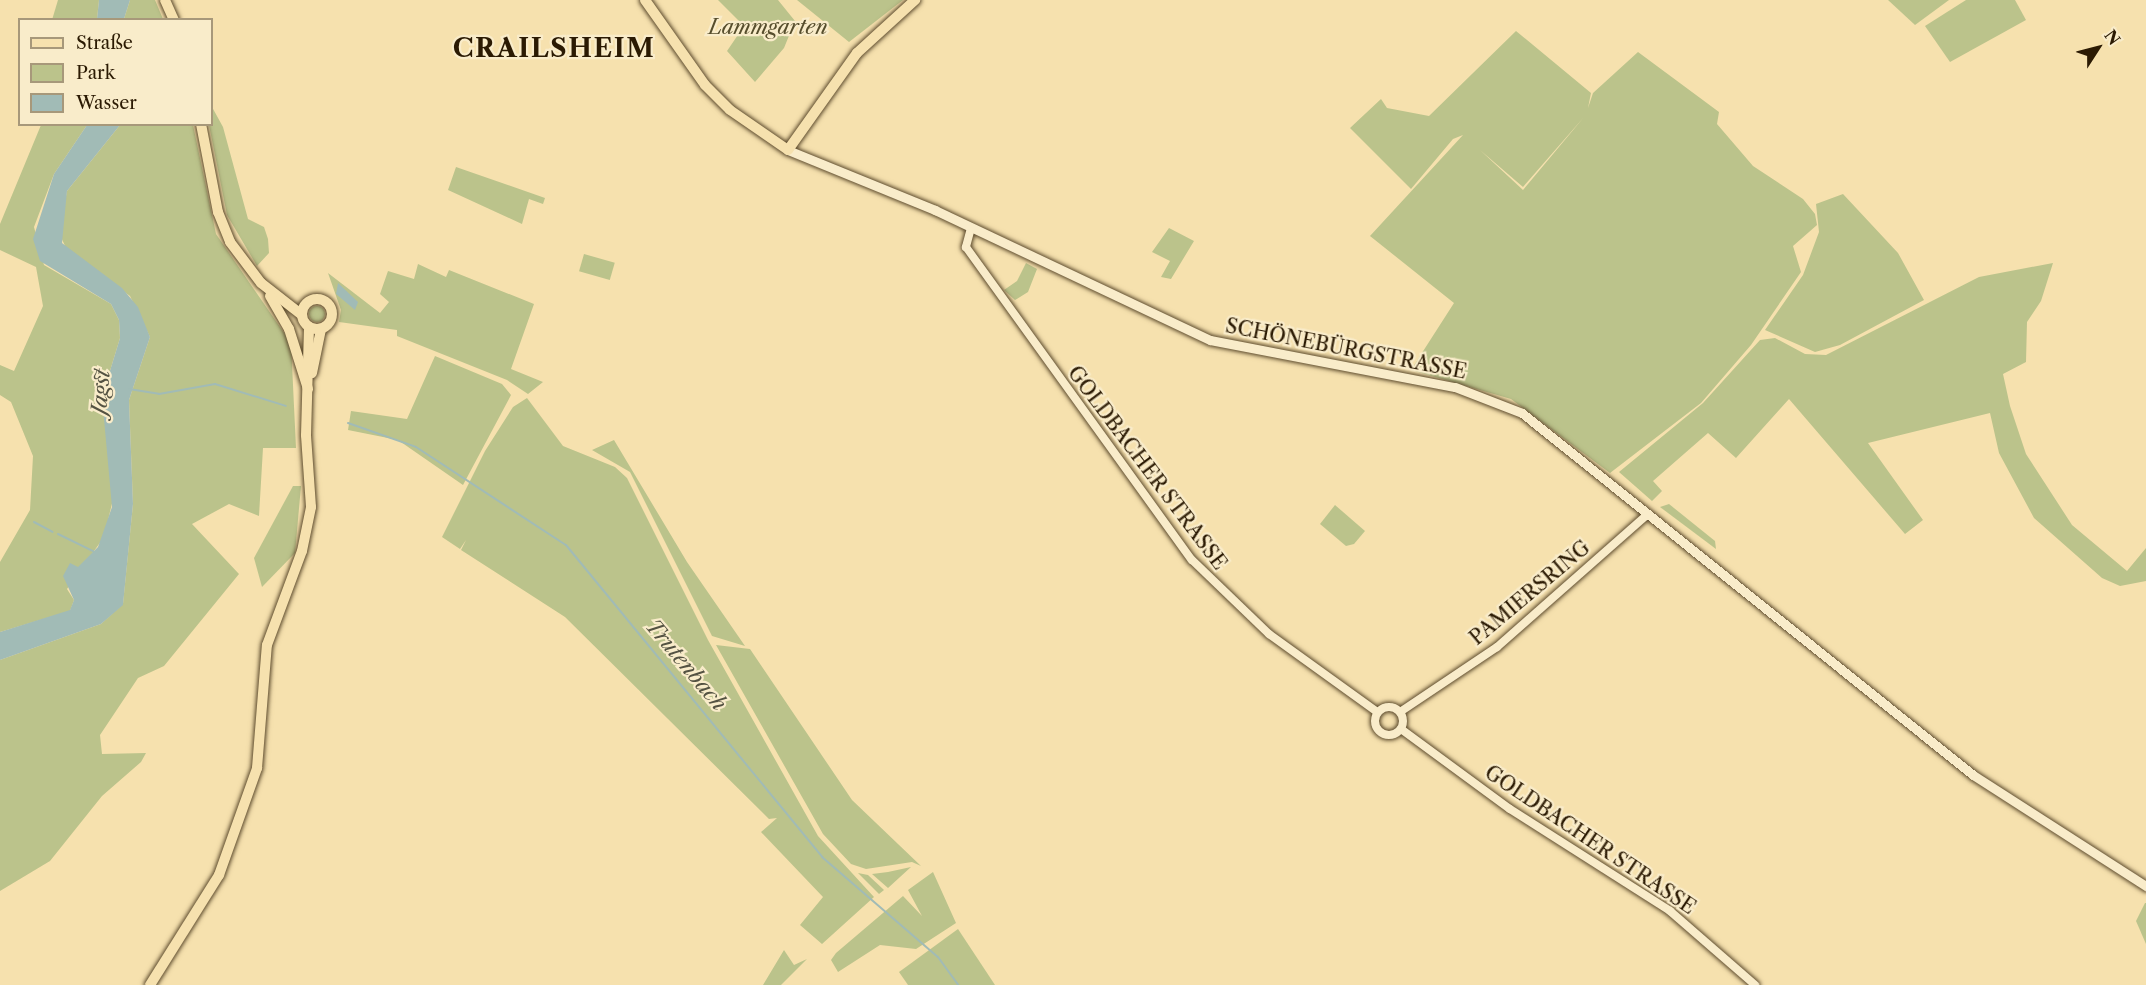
<!DOCTYPE html>
<meta charset="utf-8">
<style>
body{margin:0}
#map{position:relative;width:2146px;height:985px;overflow:hidden;background:#f6e1ae;font-family:"Libre Caslon Text",serif}
div>[style]{position:absolute}
.green>*{inset:0;background:#bbc38b;transform-origin:0 0}
.round{border-radius:50%}
.water>*{inset:0;background:#a1bbb6}
.stream>*{height:2px;margin:-1px;padding:0 1px;transform-origin:1px;border-radius:1px;background:#a1bbb6}
.roads{filter:drop-shadow(0 0 2px #5e4c2e) drop-shadow(0 0 2px #5e4c2e)}
.tertiary>*{height:8px;margin:-4px;padding:0 4px;transform-origin:4px;border-radius:4px;background:#f9ecca}
.tertiary>.ring{margin:-4px;padding:0;box-sizing:content-box;background:none;border:8px solid #f9ecca;border-radius:50%}
.secondary>*{height:9px;margin:-4.5px;padding:0 4.5px;transform-origin:4.5px;border-radius:4.5px;background:#f9ecca}
.primary>*{height:10px;margin:-5px;padding:0 5px;transform-origin:5px;border-radius:5px;background:#f6e1ae}
.primary>.ring{margin:-5px;padding:0;box-sizing:content-box;background:none;border:10px solid #f6e1ae;border-radius:50%}
span{translate:-50% -50%;white-space:nowrap;text-align:center;line-height:1.15;-webkit-text-stroke:4.5px #f9ecca;paint-order:stroke}
.park-label{font-size:20px;color:#564d2c;font-style:italic}
.street-label{font-size:20px;color:#2b1a03}
.water-label{font-size:21px;color:#545242;font-style:italic}
.district-label{font-size:26px;color:#2b1a03;font-weight:700;letter-spacing:1.5px}
.legend{position:absolute;left:18px;top:18px;width:195px;height:108px;box-sizing:border-box;background:#f9ecca;border:2px solid #a7987a;margin:0;padding:8px 10px;list-style:none;font-size:18px;color:#2b1a03}
.legend li{display:flex;align-items:center;gap:12px;height:30px}
.legend b{width:30px;border:2px solid #a7987a}
.north{position:absolute;left:2068px;top:18px;width:60px;height:60px;-webkit-text-stroke:4px #f9ecca;paint-order:stroke;rotate:54deg;font-size:16px;font-weight:700;line-height:24px;text-align:center;color:#2b1a03}
.north::after{content:'';display:block;margin:auto;width:21px;height:27px;background:#2b1a03;clip-path:polygon(50% 0,100% 100%,50% 72%,0 100%)}
</style>
<div id="map">
<div class="green">
<div style="clip-path:polygon(58px 0,99px 0,97px 19px,52px 20px)"></div>
<div style="clip-path:polygon(130px 0,155px 0,163px 19px,124px 19px)"></div>
<div style="clip-path:polygon(718px 0,778px 0,795px 21px,784px 48px,755px 82px,727px 51px,744px 26px)"></div>
<div style="clip-path:polygon(797px 0,903px 0,849px 42px)"></div>
<div style="clip-path:polygon(1888px 0,1949px 0,1915px 25px)"></div>
<div style="clip-path:polygon(1966px 0,2015px 0,2026px 20px,1950px 62px,1925px 26px)"></div>
<div style="clip-path:polygon(evenodd,1516px 31px,1591px 93px,1588px 108px,1593px 93px,1638px 52px,1719px 112px,1717px 124px,1753px 166px,1803px 199px,1815px 214px,1817px 225px,1793px 246px,1801px 272px,1751px 345px,1701px 403px,1610px 473px,1511px 399px,1411px 370px,1454px 303px,1370px 236px,1463px 135px,1453px 139px,1411px 189px,1350px 128px,1381px 99px,1387px 108px,1429px 116px,1516px 31px,1584px 117px,1523px 190px,1480px 150px,1523px 187px,1584px 117px)"></div>
<div style="clip-path:polygon(212px 107px,223px 127px,248px 219px,264px 227px,268px 239px,269px 253px,257px 266px,227px 215px,209px 125px)"></div>
<div style="clip-path:polygon(41px 125px,87px 125px,54px 174px,34px 227px,44px 265px,111px 304px,119px 320px,120px 338px,102px 397px,114px 495px,104px 537px,67px 589px,74px 600px,70px 611px,0 632px,0 562px,30px 510px,33px 456px,11px 402px,0 395px,0 365px,14px 371px,43px 306px,36px 267px,0 250px,0 224px)"></div>
<div style="clip-path:polygon(120px 125px,193px 125px,216px 234px,291px 343px,296px 448px,263px 448px,259px 516px,229px 504px,192px 524px,239px 574px,164px 666px,138px 678px,100px 735px,102px 754px,146px 753px,141px 762px,102px 796px,50px 861px,0 891px,0 660px,101px 624px,123px 604px,133px 504px,129px 400px,150px 337px,130px 296px,67px 250px,59px 233px,67px 191px)"></div>
<div style="clip-path:polygon(456px 167px,545px 198px,543px 204px,529px 199px,522px 224px,448px 190px)"></div>
<div style="clip-path:polygon(1843px 194px,1898px 253px,1924px 300px,1840px 345px,1815px 352px,1765px 330px,1803px 275px,1819px 232px,1816px 204px)"></div>
<div style="clip-path:polygon(1169px 228px,1194px 241px,1171px 279px,1161px 277px,1170px 261px,1152px 252px)"></div>
<div style="left:584px;top:254px;width:32px;height:18px;rotate:16deg"></div>
<div style="clip-path:polygon(1026px 263px,1037px 269px,1028px 292px,1015px 300px,1004px 290px,1017px 281px)"></div>
<div style="clip-path:polygon(2053px 263px,2041px 301px,2027px 322px,2026px 362px,2003px 374px,2010px 406px,2026px 454px,2072px 525px,2127px 571px,2146px 548px,2146px 581px,2120px 586px,2102px 578px,2034px 518px,1999px 453px,1990px 413px,1868px 443px,1923px 520px,1905px 534px,1789px 399px,1736px 458px,1708px 433px,1653px 481px,1662px 491px,1652px 501px,1619px 472px,1703px 403px,1760px 340px,1775px 338px,1805px 354px,1826px 355px,1979px 277px)"></div>
<div style="clip-path:polygon(418px 264px,446px 277px,449px 270px,534px 304px,511px 369px,543px 382px,528px 394px,507px 380px,397px 336px,397px 330px,339px 322px,341px 310px,328px 273px,380px 313px,389px 302px,380px 294px,388px 271px,414px 279px)"></div>
<div class="round" style="left:309px;top:306px;width:16px;height:16px"></div>
<div style="clip-path:polygon(435px 356px,502px 384px,511px 395px,463px 485px,398px 440px,348px 430px,351px 411px,407px 419px)"></div>
<div style="clip-path:polygon(527px 398px,563px 446px,615px 467px,627px 478px,708px 640px,818px 836px,874px 897px,822px 944px,800px 925px,823px 897px,761px 832px,777px 818px,769px 819px,565px 617px,461px 550px,466px 540px,460px 549px,442px 537px,485px 451px,513px 407px)"></div>
<div style="clip-path:polygon(614px 440px,687px 562px,745px 646px,712px 636px,630px 472px,592px 450px)"></div>
<div style="clip-path:polygon(293px 486px,301px 486px,295px 553px,262px 587px,254px 558px)"></div>
<div style="clip-path:polygon(1669px 504px,1715px 541px,1716px 549px,1660px 507px)"></div>
<div style="clip-path:polygon(1335px 505px,1365px 531px,1354px 544px,1346px 546px,1320px 524px)"></div>
<div style="clip-path:polygon(716px 645px,750px 649px,852px 800px,921px 866px,912px 862px,866px 869px,851px 864px,823px 834px)"></div>
<div style="clip-path:polygon(911px 867px,888px 888px,872px 874px,888px 872px)"></div>
<div style="clip-path:polygon(933px 872px,956px 923px,916px 949px,880px 945px,838px 972px,831px 960px,836px 953px,903px 896px,922px 916px,908px 890px)"></div>
<div style="clip-path:polygon(858px 873px,868px 875px,884px 890px,879px 894px)"></div>
<div style="clip-path:polygon(2145px 903px,2146px 903px,2146px 944px,2136px 921px)"></div>
<div style="clip-path:polygon(958px 929px,995px 985px,908px 985px,899px 972px)"></div>
<div style="clip-path:polygon(784px 950px,794px 965px,807px 959px,781px 985px,763px 985px)"></div>
</div>
<div class="water">
<div style="clip-path:polygon(99px 0,130px 0,124px 19px,97px 19px)"></div>
<div style="clip-path:polygon(87px 125px,120px 125px,67px 191px,62px 243px,122px 288px,138px 307px,150px 337px,129px 400px,133px 504px,123px 605px,101px 624px,0 660px,0 632px,70px 610px,74px 600px,63px 576px,70px 563px,78px 567px,98px 547px,112px 507px,102px 397px,120px 338px,119px 320px,111px 304px,40px 261px,33px 239px,54px 174px)"></div>
<div style="clip-path:polygon(338px 283px,358px 302px,355px 310px,336px 294px)"></div>
</div>
<div class="stream">
<div style="left:129px;top:389px;width:30px;rotate:9deg"></div>
<div style="left:159px;top:394px;width:57px;rotate:-10.1deg"></div>
<div style="left:215px;top:384px;width:74px;rotate:17.2deg"></div>
<div style="left:348px;top:423px;width:72px;rotate:19.4deg"></div>
<div style="left:416px;top:447px;width:179px;rotate:33.2deg"></div>
<div style="left:566px;top:545px;width:404px;rotate:50.6deg"></div>
<div style="left:822px;top:857px;width:153px;rotate:40.8deg"></div>
<div style="left:938px;top:957px;width:34px;rotate:54deg"></div>
<div style="left:34px;top:522px;width:21px;rotate:28deg"></div>
<div style="left:58px;top:534px;width:39px;rotate:26deg"></div>
</div>
<div class="roads">
<div class="tertiary">
<div style="left:971px;top:228px;width:20px;rotate:105deg"></div>
<div style="left:966px;top:247px;width:386px;rotate:54.2deg"></div>
<div style="left:1192px;top:560px;width:107px;rotate:43.9deg"></div>
<div style="left:1269px;top:634px;width:133px;rotate:35.8deg"></div>
<div class="ring" style="left:1375px;top:707px;width:20px;height:20px"></div>
<div style="left:1400px;top:712px;width:117px;rotate:-33.8deg"></div>
<div style="left:1497px;top:647px;width:201px;rotate:-41.4deg"></div>
<div style="left:1401px;top:729px;width:135px;rotate:36.3deg"></div>
<div style="left:1510px;top:809px;width:190px;rotate:32.5deg"></div>
<div style="left:1670px;top:911px;width:113px;rotate:41deg"></div>
</div>
<div class="secondary">
<div style="left:788px;top:150px;width:159px;rotate:22.2deg"></div>
<div style="left:935px;top:210px;width:304px;rotate:25.3deg"></div>
<div style="left:1210px;top:340px;width:249px;rotate:10.9deg"></div>
<div style="left:1455px;top:387px;width:72px;rotate:21.2deg"></div>
<div style="left:1522px;top:413px;width:578px;rotate:38.75deg"></div>
<div style="left:1973px;top:775px;width:206px;rotate:32.7deg"></div>
</div>
<div class="primary">
<div style="left:165px;top:0;width:22px;rotate:66deg"></div>
<div style="left:645px;top:0;width:104px;rotate:54.8deg"></div>
<div style="left:705px;top:85px;width:35px;rotate:45deg"></div>
<div style="left:730px;top:110px;width:70px;rotate:34.6deg"></div>
<div style="left:788px;top:150px;width:119px;rotate:-54.6deg"></div>
<div style="left:857px;top:53px;width:79px;rotate:-42.4deg"></div>
<div style="left:201px;top:124px;width:90px;rotate:79.1deg"></div>
<div style="left:218px;top:212px;width:32px;rotate:68deg"></div>
<div style="left:230px;top:242px;width:51px;rotate:52.9deg"></div>
<div style="left:261px;top:283px;width:52px;rotate:38deg"></div>
<div style="left:270px;top:296px;width:38px;rotate:60deg"></div>
<div style="left:289px;top:329px;width:63px;rotate:72.4deg"></div>
<div class="ring" style="left:302px;top:299px;width:20px;height:20px"></div>
<div style="left:312px;top:373px;width:45px;rotate:-78.4deg"></div>
<div style="left:150px;top:985px;width:130px;rotate:-57.9deg"></div>
<div style="left:219px;top:875px;width:114px;rotate:-70.4deg"></div>
<div style="left:257px;top:768px;width:123px;rotate:-85.4deg"></div>
<div style="left:267px;top:645px;width:100px;rotate:-69.6deg"></div>
<div style="left:302px;top:551px;width:45px;rotate:-78.4deg"></div>
<div style="left:311px;top:507px;width:72px;rotate:-94deg"></div>
<div style="left:306px;top:435px;width:108px;rotate:-88.4deg"></div>
</div>
</div>
<div class="park-label">
<span style="left:768px;top:27px">Lammgarten</span>
</div>
<div class="street-label">
<span style="left:1346px;top:349px;rotate:11deg">SCHÖNEBÜRGSTRASSE</span>
<span style="left:1147px;top:468px;rotate:53deg">GOLDBACHER STRASSE</span>
<span style="left:1530px;top:593px;rotate:-40deg">PAMIERSRING</span>
<span style="left:1590px;top:840px;rotate:34deg">GOLDBACHER STRASSE</span>
</div>
<div class="water-label">
<span style="left:101px;top:392px;rotate:-85deg">Jagst</span>
<span style="left:686px;top:665px;rotate:50deg">Trutenbach</span>
</div>
<div class="district-label">
<span style="left:554px;top:49px">CRAILSHEIM</span>
</div>
<ul class="legend">
<li><b style="height:8px;background:#f6e1ae"></b>Straße</li>
<li><b style="height:16px;background:#bbc38b"></b>Park</li>
<li><b style="height:16px;background:#a1bbb6"></b>Wasser</li>
</ul>
<div class="north">N</div>
</div>
